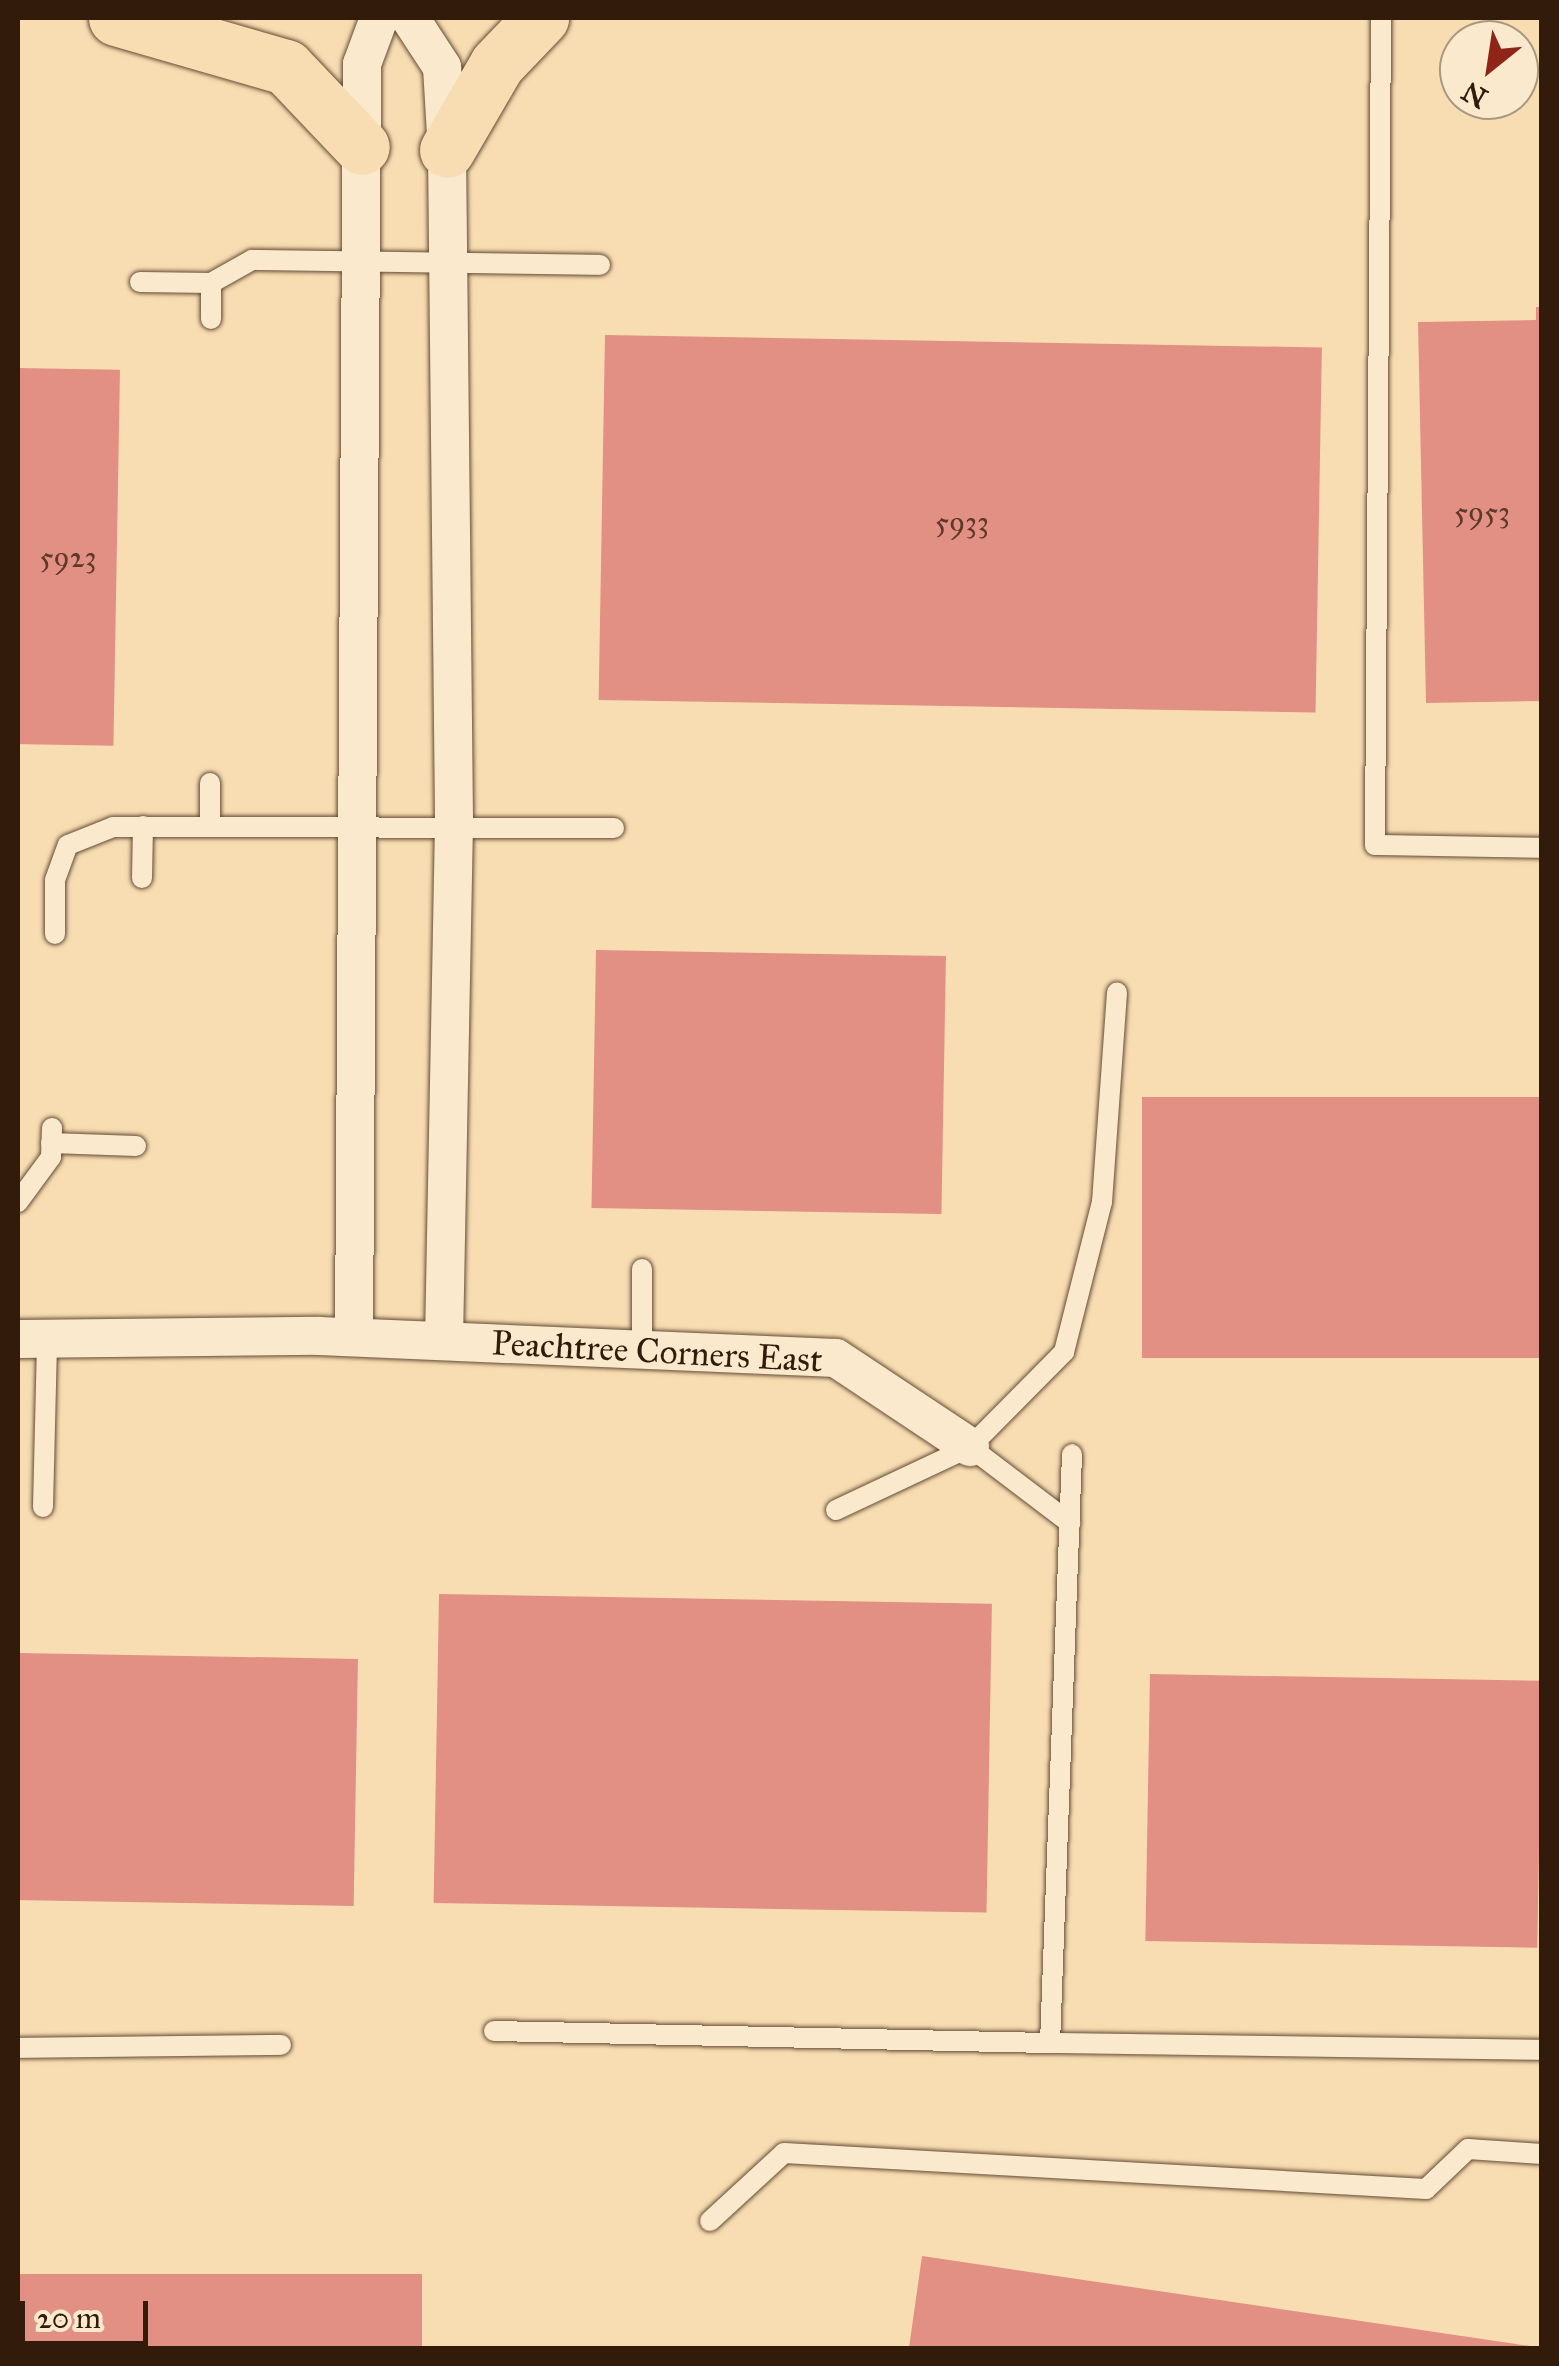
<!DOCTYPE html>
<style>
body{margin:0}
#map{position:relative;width:1559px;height:2366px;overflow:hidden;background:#f8ddb2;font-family:"IM FELL Great Primer",serif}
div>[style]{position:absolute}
.building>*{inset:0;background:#e29083;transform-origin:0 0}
.roads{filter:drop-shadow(0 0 2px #644c35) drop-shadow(0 0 2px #644c35)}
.service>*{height:20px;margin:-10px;padding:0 10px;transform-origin:10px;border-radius:10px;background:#fae9cd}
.minor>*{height:38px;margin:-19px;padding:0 19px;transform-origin:19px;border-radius:19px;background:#fae9cd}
.trunk>*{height:55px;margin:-27.5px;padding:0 27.5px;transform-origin:27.5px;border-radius:27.5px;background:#f8ddb2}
span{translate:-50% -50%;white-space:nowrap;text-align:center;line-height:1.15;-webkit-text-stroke:8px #fae9cd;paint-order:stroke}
.number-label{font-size:30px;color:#5e3829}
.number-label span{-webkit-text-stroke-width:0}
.street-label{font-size:35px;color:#321b0b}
.frame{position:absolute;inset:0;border:20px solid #321b0b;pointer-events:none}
.north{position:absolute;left:1439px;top:20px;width:100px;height:100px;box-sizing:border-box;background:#fae9cd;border:2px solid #aa977f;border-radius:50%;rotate:210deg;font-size:28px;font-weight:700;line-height:40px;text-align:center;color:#321b0b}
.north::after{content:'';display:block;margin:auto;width:35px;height:45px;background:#8f2418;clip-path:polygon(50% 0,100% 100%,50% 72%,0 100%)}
.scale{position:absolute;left:20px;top:2301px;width:128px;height:45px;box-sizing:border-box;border:5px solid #321b0b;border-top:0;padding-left:12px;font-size:30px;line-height:35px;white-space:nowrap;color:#321b0b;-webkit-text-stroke:8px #fae9cd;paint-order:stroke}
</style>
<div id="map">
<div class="building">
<div style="clip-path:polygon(1536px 307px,1542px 307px,1542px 701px,1426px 703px,1418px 322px,1536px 320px)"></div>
<div style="left:605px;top:335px;width:717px;height:365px;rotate:1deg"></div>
<div style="left:18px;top:368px;width:102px;height:376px;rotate:1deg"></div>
<div style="left:596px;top:950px;width:350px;height:258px;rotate:1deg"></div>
<div style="left:1142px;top:1097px;width:400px;height:261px"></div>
<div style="left:439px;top:1594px;width:553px;height:309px;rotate:1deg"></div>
<div style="left:18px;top:1653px;width:340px;height:247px;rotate:1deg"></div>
<div style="left:1150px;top:1674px;width:392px;height:267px;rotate:1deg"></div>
<div style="clip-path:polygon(922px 2256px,1530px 2346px,1529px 2348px,909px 2348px)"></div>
<div style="left:18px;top:2274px;width:404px;height:74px"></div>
</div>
<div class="roads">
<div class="service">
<div style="left:1381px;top:18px;width:827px;rotate:90.42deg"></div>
<div style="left:1375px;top:845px;width:167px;rotate:1deg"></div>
<div style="left:140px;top:282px;width:71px;rotate:0.8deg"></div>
<div style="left:211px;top:283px;width:36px;rotate:90deg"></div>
<div style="left:211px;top:283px;width:47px;rotate:-29.3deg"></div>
<div style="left:252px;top:260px;width:348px;rotate:0.8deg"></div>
<div style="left:210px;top:783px;width:42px;rotate:90deg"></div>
<div style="left:142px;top:878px;width:52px;rotate:-88.9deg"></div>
<div style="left:55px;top:934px;width:54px;rotate:-90deg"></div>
<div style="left:55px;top:880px;width:37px;rotate:-70deg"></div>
<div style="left:68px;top:845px;width:48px;rotate:-21.8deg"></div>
<div style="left:113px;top:827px;width:501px;rotate:0.11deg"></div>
<div style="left:51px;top:1143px;width:85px;rotate:2deg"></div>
<div style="left:18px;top:1202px;width:56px;rotate:-53.7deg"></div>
<div style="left:51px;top:1157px;width:29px;rotate:-88deg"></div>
<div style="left:642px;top:1349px;width:80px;rotate:-90deg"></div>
<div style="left:970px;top:1447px;width:126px;rotate:37.2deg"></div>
<div style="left:43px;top:1507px;width:168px;rotate:-88.6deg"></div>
<div style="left:836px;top:1510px;width:148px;rotate:-25.2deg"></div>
<div style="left:970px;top:1447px;width:134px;rotate:-45.3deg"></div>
<div style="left:1064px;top:1352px;width:155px;rotate:-75.8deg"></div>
<div style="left:1102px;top:1202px;width:210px;rotate:-85.9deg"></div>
<div style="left:494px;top:2031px;width:556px;rotate:1.24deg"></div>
<div style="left:1050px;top:2043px;width:589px;rotate:-87.86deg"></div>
<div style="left:1050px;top:2043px;width:492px;rotate:0.8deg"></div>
<div style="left:18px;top:2048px;width:263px;rotate:-0.7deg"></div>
<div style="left:710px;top:2221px;width:100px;rotate:-42.6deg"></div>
<div style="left:784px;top:2153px;width:643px;rotate:3.21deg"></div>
<div style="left:1426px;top:2189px;width:58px;rotate:-43.6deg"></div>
<div style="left:1468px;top:2149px;width:74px;rotate:3.9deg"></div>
</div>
<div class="minor">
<div style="left:410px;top:18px;width:59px;rotate:56.9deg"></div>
<div style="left:442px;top:67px;width:83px;rotate:86.6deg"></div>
<div style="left:447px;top:150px;width:674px;rotate:89.4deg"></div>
<div style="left:454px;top:824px;width:517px;rotate:91.11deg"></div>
<div style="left:354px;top:1337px;width:1273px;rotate:-89.64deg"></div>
<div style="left:362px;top:64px;width:49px;rotate:-69.7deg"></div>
<div style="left:18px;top:1339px;width:301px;rotate:-0.6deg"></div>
<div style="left:319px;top:1336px;width:517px;rotate:2.44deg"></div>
<div style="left:836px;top:1358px;width:161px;rotate:33.6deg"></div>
</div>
<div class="trunk">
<div style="left:116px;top:18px;width:177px;rotate:16.1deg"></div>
<div style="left:286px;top:67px;width:110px;rotate:46.5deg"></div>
<div style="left:447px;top:150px;width:99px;rotate:-59.8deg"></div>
<div style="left:497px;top:64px;width:64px;rotate:-46.3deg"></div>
</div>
</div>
<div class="number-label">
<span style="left:1482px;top:512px">5953</span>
<span style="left:962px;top:522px">5933</span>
<span style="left:68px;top:557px">5923</span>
</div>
<div class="street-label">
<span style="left:657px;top:1352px;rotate:3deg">Peachtree Corners East</span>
</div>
<div class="frame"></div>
<div class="north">N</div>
<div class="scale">20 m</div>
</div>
